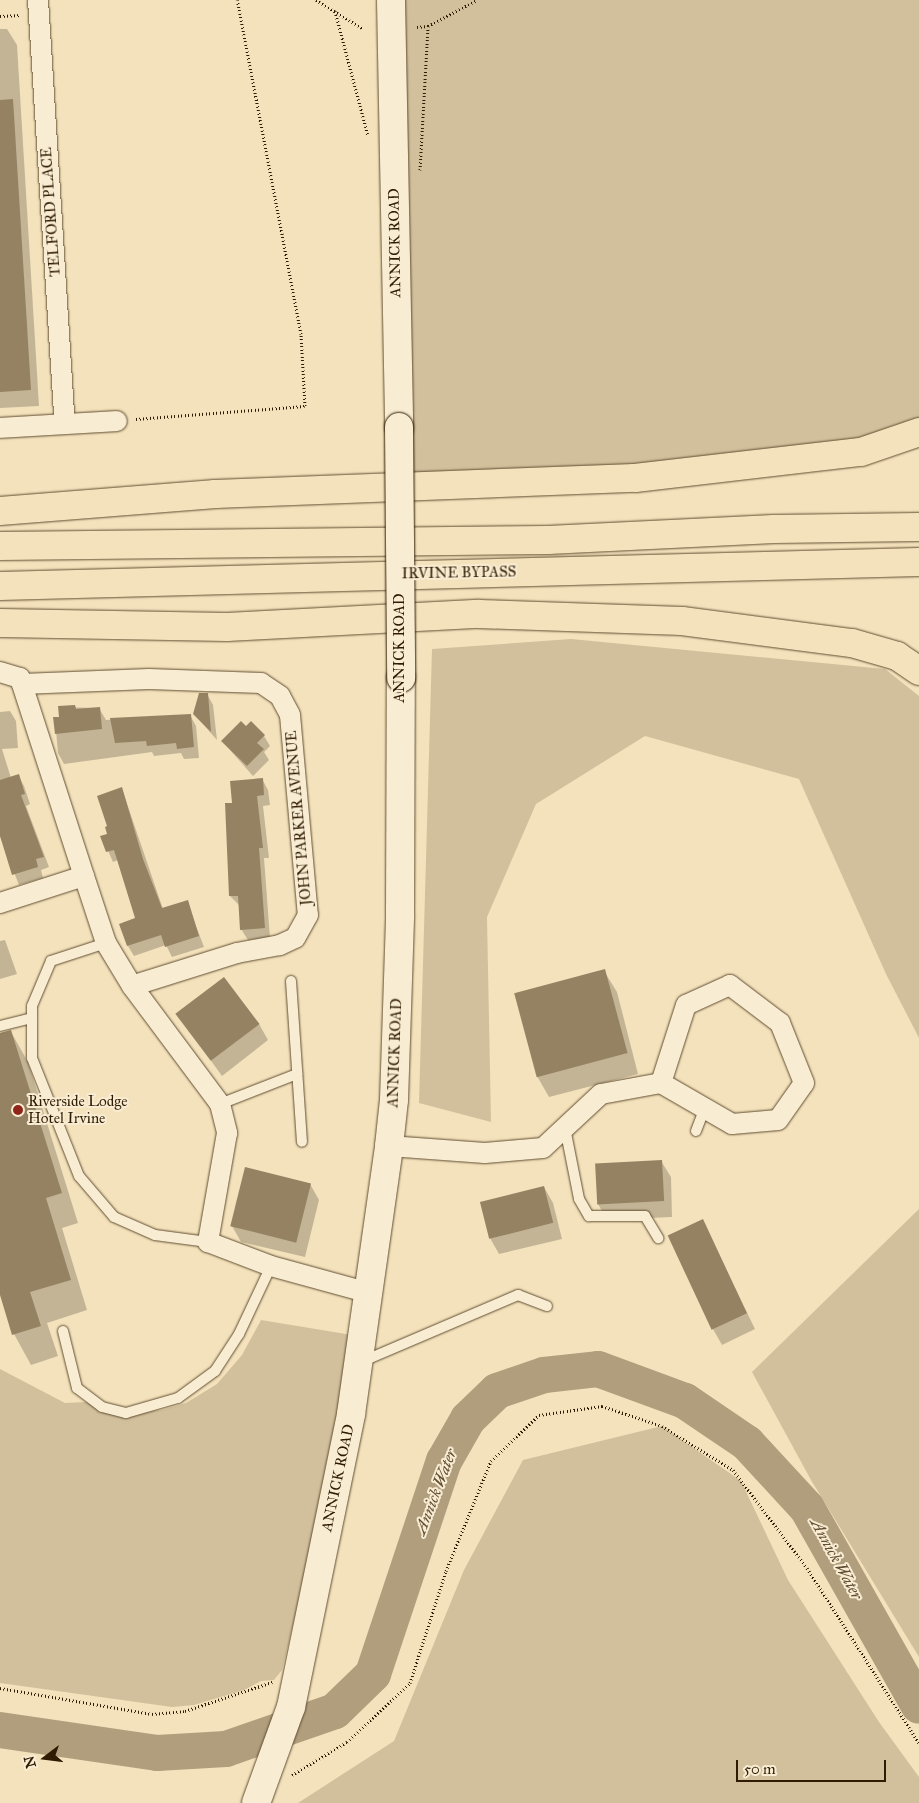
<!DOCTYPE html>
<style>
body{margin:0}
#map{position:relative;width:919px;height:1803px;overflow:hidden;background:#f4e2bc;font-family:"IM FELL Great Primer",serif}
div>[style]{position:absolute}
.green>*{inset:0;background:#d2c09c}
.shadow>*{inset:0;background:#0003}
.river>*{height:36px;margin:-18px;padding:0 18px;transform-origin:18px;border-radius:18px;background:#b19e7d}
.building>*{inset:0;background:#958263;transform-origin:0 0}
.path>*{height:3px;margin-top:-1.5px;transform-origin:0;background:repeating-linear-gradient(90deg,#2e1b02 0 1px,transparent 0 3.5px)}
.roads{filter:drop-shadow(0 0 1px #604d30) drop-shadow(0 0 1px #604d30)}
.service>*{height:10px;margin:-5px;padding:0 5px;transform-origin:5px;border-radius:5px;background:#f8ecd3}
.minor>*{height:20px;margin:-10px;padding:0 10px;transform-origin:10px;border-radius:10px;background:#f8ecd3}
.secondary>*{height:28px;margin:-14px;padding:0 14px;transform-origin:14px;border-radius:14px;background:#f8ecd3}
.trunk>*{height:28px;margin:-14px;padding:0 14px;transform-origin:14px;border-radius:14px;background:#f4e2bc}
.bridges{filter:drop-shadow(0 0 1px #2e1b02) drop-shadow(0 0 1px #2e1b02)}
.secondary-bridge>*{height:28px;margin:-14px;padding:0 14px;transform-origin:14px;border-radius:14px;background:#f8ecd3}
.dots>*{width:14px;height:14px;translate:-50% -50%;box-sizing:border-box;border:2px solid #f8ecd3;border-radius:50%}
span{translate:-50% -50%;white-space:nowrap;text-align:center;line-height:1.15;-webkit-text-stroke:4px #f8ecd3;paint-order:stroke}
.street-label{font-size:15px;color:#2e1b02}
.poi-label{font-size:15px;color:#2e1b02}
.left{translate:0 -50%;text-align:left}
.water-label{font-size:16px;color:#624f33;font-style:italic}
.north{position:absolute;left:20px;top:1733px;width:50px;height:50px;-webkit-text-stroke:4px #f8ecd3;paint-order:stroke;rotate:255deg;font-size:14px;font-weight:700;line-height:20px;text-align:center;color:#2e1b02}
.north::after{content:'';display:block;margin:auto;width:18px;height:22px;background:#2e1b02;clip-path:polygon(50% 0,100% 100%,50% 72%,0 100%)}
.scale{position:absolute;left:736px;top:1760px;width:150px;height:22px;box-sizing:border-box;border:2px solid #2e1b02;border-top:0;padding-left:6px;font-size:15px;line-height:18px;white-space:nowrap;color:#2e1b02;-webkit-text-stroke:4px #f8ecd3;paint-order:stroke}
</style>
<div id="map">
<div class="green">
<div style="clip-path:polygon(391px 0,919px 0,919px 425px,887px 444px,400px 485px)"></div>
<div style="clip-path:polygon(571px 639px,885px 669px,919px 696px,919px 1038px,886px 974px,799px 779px,645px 736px,536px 804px,487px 917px,491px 1122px,419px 1103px,432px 649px)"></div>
<div style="clip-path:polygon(919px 1209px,919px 1657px,811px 1480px,752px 1372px)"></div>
<div style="clip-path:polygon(261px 1320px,352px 1335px,315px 1536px,282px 1670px,274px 1680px,261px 1681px,244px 1690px,194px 1705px,172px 1707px,0 1683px,0 1369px,65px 1403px,85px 1402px,136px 1413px,161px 1410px,186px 1403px,217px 1384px,242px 1355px)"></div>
<div style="clip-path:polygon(662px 1426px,741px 1481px,788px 1580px,879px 1722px,919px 1777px,919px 1803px,298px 1803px,394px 1741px,464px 1570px,523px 1460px)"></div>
</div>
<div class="shadow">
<div style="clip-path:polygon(0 29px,7px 29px,17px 45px,39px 406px,0 408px)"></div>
<div style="clip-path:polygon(207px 694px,213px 705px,217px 740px,194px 714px)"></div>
<div style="clip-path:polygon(59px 707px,99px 708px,106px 720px,190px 715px,196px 726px,199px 758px,184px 759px,181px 753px,154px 756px,152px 752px,64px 764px,58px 753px,55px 719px,60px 718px)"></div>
<div style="clip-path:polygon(10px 711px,16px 721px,18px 748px,2px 749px,11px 778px,18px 775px,24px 786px,30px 804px,26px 806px,49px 867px,41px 870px,43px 878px,19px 885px,0 836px,0 712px)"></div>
<div style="clip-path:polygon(246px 728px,264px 736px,270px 746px,264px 752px,269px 760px,253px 776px,222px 741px)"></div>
<div style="clip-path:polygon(262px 779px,268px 790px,270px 805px,263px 806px,269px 858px,264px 858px,270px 938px,248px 940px,241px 929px,240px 906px,230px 896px,234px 804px)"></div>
<div style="clip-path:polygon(122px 789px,163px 909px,187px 902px,204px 947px,172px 957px,166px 945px,134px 956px,128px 946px,120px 925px,137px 919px,118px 860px,113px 862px,102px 837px,108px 835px)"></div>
<div style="clip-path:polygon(5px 940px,17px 974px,0 979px,0 941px)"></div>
<div style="clip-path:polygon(604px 971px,617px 992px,638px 1074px,549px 1097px,537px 1076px)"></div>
<div style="clip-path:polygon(178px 1015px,259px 1024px,268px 1040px,222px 1076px)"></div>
<div style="clip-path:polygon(11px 1032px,28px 1062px,78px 1223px,62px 1228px,87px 1310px,47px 1323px,58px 1356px,31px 1365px,14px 1334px,0 1291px,0 1034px)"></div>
<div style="clip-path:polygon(661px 1161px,671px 1177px,672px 1217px,607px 1220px,598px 1204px)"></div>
<div style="clip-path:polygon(310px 1184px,319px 1200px,305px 1257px,241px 1242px,232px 1226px)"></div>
<div style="clip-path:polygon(544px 1187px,553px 1203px,562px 1239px,499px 1254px,490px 1238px)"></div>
<div style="clip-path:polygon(702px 1220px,755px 1329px,722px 1345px,713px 1329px)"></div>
</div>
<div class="river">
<div style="left:0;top:1730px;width:159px;rotate:8.3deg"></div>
<div style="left:157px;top:1753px;width:69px;rotate:-3.3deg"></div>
<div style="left:226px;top:1749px;width:115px;rotate:-19.2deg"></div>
<div style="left:335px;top:1711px;width:53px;rotate:-44.2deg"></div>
<div style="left:373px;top:1674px;width:225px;rotate:-71.6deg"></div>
<div style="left:444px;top:1461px;width:48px;rotate:-60.3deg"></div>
<div style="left:468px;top:1419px;width:40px;rotate:-44deg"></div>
<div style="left:497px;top:1391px;width:50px;rotate:-18.8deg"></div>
<div style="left:544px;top:1375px;width:54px;rotate:-6.3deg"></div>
<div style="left:598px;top:1369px;width:93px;rotate:20.2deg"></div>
<div style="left:685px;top:1401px;width:75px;rotate:34.1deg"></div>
<div style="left:747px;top:1443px;width:88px;rotate:47.3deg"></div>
<div style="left:807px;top:1508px;width:227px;rotate:60.5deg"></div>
</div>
<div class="building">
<div style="clip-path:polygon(13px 99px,31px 390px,0 392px,0 100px)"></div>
<div style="clip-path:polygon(199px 693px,208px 693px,211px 732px,193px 714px)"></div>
<div style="clip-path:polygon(75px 705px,76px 709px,100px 707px,102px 729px,55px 734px,53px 717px,59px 717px,58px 706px)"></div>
<div style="clip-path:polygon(191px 714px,194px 747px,177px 749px,176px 743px,147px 746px,146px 741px,115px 743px,110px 718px)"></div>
<div style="clip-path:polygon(241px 721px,246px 726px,251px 721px,265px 735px,257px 743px,264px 749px,247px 766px,221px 741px)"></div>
<div style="clip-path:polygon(19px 774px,25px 794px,21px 795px,44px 857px,36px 859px,38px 867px,12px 875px,0 836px,0 780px)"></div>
<div style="clip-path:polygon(263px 778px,264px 795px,257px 796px,263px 848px,259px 848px,265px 928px,240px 930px,238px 896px,229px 896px,225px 803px,232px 803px,230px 781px)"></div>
<div style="clip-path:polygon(122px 787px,143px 859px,162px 908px,188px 900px,199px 936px,165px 947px,161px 935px,127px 946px,119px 924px,135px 918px,114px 850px,106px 852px,100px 836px,107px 834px,105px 827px,107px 826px,97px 796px)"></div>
<div style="left:605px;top:969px;width:87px;height:94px;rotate:75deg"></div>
<div style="left:224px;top:977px;width:59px;height:61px;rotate:53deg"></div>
<div style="clip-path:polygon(11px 1030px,62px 1193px,46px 1198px,71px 1280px,30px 1292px,41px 1326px,12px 1335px,0 1295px,0 1033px)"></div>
<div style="left:662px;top:1160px;width:41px;height:67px;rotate:87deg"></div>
<div style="left:245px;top:1167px;width:68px;height:61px;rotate:14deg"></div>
<div style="left:544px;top:1186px;width:38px;height:66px;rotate:76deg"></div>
<div style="left:703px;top:1219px;width:104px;height:39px;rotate:65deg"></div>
</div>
<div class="path">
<div style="left:316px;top:0;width:54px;rotate:31.3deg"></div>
<div style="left:335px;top:11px;width:129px;rotate:75.2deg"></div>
<div style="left:0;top:16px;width:21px;rotate:-3deg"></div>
<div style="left:417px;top:27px;width:11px;rotate:-5deg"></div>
<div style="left:420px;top:170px;width:144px;rotate:-86.8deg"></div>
<div style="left:428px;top:26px;width:55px;rotate:-28deg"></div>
<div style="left:136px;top:419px;width:169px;rotate:-4.4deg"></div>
<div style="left:305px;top:406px;width:72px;rotate:-93.2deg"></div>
<div style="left:301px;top:334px;width:340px;rotate:-100.8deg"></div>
<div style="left:0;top:1688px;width:154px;rotate:9.7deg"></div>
<div style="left:152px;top:1714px;width:33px;rotate:-5deg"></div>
<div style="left:185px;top:1711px;width:92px;rotate:-18.4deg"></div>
<div style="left:292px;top:1775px;width:64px;rotate:-31deg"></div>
<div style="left:347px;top:1742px;width:86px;rotate:-43.1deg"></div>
<div style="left:410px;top:1683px;width:118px;rotate:-72.2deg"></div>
<div style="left:446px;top:1571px;width:119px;rotate:-67.8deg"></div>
<div style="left:491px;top:1461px;width:66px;rotate:-43.8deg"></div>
<div style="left:539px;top:1415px;width:64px;rotate:-8.1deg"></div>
<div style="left:602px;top:1406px;width:63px;rotate:18.4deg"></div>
<div style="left:662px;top:1426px;width:84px;rotate:31.8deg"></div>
<div style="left:733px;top:1470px;width:123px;rotate:52.9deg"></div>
<div style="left:807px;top:1568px;width:208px;rotate:57.4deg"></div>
</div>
<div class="roads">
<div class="service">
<div style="left:106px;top:943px;width:58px;rotate:161.9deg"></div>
<div style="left:51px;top:961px;width:49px;rotate:112.9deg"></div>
<div style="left:32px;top:1006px;width:52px;rotate:90deg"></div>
<div style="left:32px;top:1058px;width:127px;rotate:68.3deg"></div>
<div style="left:79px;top:1176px;width:54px;rotate:49.5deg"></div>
<div style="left:114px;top:1217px;width:45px;rotate:23.7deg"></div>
<div style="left:155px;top:1235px;width:53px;rotate:7.5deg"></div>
<div style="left:291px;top:981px;width:161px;rotate:86.1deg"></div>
<div style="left:0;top:1026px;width:33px;rotate:-14deg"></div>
<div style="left:220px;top:1104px;width:83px;rotate:-21.3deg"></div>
<div style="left:565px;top:1128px;width:72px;rotate:78.8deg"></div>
<div style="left:579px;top:1199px;width:20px;rotate:60deg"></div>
<div style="left:589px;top:1216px;width:56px"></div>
<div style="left:645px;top:1216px;width:26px;rotate:59deg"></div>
<div style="left:696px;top:1131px;width:25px;rotate:-69deg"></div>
<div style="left:63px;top:1331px;width:59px;rotate:76.2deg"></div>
<div style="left:77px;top:1388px;width:31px;rotate:37deg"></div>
<div style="left:102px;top:1407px;width:25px;rotate:14deg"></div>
<div style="left:126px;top:1413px;width:54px;rotate:-16.1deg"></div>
<div style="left:178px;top:1398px;width:46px;rotate:-36.1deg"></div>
<div style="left:215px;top:1371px;width:44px;rotate:-57deg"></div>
<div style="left:239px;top:1334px;width:75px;rotate:-64.8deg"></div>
<div style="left:361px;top:1362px;width:171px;rotate:-23.1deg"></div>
<div style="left:518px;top:1295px;width:31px;rotate:21deg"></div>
</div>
<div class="minor">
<div style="left:38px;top:0;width:425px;rotate:86.4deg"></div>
<div style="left:0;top:428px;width:117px;rotate:-3.4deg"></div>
<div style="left:0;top:672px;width:21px;rotate:17deg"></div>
<div style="left:20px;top:678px;width:208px;rotate:72.1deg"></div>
<div style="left:22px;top:684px;width:127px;rotate:-2.3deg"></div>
<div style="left:149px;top:679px;width:112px;rotate:2deg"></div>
<div style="left:261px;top:683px;width:23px;rotate:34deg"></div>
<div style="left:280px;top:696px;width:21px;rotate:62deg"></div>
<div style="left:290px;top:715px;width:201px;rotate:84.9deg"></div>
<div style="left:308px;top:915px;width:26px;rotate:119deg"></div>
<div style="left:295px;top:938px;width:17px;rotate:155deg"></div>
<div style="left:280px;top:945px;width:44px;rotate:169.5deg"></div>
<div style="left:237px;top:953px;width:110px;rotate:162.6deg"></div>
<div style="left:0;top:903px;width:88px;rotate:-17.8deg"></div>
<div style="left:84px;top:876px;width:71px;rotate:71.8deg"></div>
<div style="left:106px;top:943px;width:50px;rotate:58.8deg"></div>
<div style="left:132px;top:986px;width:147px;rotate:53.3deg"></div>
<div style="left:220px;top:1104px;width:30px;rotate:76deg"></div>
<div style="left:227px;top:1133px;width:111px;rotate:99.9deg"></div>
<div style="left:208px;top:1242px;width:67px;rotate:20.9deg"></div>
<div style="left:271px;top:1266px;width:103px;rotate:15.3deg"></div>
<div style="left:389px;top:1146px;width:96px;rotate:4.2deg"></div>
<div style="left:485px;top:1153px;width:58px;rotate:-4.9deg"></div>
<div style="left:543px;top:1148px;width:79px;rotate:-43deg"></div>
<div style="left:601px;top:1094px;width:61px;rotate:-10.4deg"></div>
<div style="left:661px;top:1083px;width:82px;rotate:30deg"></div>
<div style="left:732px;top:1124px;width:46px;rotate:-5deg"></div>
<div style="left:778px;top:1120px;width:45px;rotate:-54.9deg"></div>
<div style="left:804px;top:1083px;width:65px;rotate:-111.8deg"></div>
<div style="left:780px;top:1023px;width:63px;rotate:-142.8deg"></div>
<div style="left:730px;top:985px;width:48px;rotate:155.6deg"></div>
<div style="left:686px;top:1005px;width:82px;rotate:107.8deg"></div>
</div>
<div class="secondary">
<div style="left:391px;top:0;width:427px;rotate:88.9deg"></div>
<div style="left:256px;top:1803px;width:102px;rotate:-70deg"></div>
<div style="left:291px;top:1707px;width:299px;rotate:-78.4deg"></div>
<div style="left:351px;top:1414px;width:271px;rotate:-81.9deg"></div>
<div style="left:389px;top:1146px;width:46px;rotate:-83.8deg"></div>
<div style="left:394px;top:1100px;width:185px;rotate:-88.1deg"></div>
<div style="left:400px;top:915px;width:237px;rotate:-89.8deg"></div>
</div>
<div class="trunk">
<div style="left:0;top:511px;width:216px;rotate:-4.5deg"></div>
<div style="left:215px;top:494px;width:420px;rotate:-2.2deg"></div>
<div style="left:635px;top:478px;width:227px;rotate:-6.6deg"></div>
<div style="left:861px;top:452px;width:61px;rotate:-19deg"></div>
<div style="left:0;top:546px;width:548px;rotate:-0.63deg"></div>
<div style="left:548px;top:540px;width:226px;rotate:-2.8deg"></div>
<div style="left:774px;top:529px;width:145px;rotate:-0.8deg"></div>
<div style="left:0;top:586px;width:919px;rotate:-1.5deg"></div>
<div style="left:0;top:623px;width:227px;rotate:1deg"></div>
<div style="left:227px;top:627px;width:252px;rotate:-3deg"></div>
<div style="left:479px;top:614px;width:203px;rotate:2deg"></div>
<div style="left:682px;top:621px;width:171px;rotate:7.4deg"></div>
<div style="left:852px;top:643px;width:47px;rotate:16.1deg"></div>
<div style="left:897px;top:656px;width:27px;rotate:34deg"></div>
</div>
</div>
<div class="bridges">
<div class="secondary-bridge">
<div style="left:399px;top:427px;width:251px;rotate:89.5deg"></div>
</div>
</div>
<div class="dots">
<div style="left:18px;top:1110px;background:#8f2418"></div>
</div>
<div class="street-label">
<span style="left:51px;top:212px;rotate:-94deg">TELFORD PLACE</span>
<span style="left:395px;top:243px;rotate:-91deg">ANNICK ROAD</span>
<span style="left:459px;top:573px;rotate:-1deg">IRVINE BYPASS</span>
<span style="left:400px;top:648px;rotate:-90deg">ANNICK ROAD</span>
<span style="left:299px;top:818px;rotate:-95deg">JOHN PARKER AVENUE</span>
<span style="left:395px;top:1053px;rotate:-88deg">ANNICK ROAD</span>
<span style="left:338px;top:1478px;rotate:-78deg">ANNICK ROAD</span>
</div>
<div class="poi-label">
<span class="left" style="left:28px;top:1110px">Riverside Lodge<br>Hotel Irvine</span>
</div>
<div class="water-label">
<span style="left:436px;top:1492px;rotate:-69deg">Annick Water</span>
<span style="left:836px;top:1559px;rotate:61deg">Annick Water</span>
</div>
<div class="north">N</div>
<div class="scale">50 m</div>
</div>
